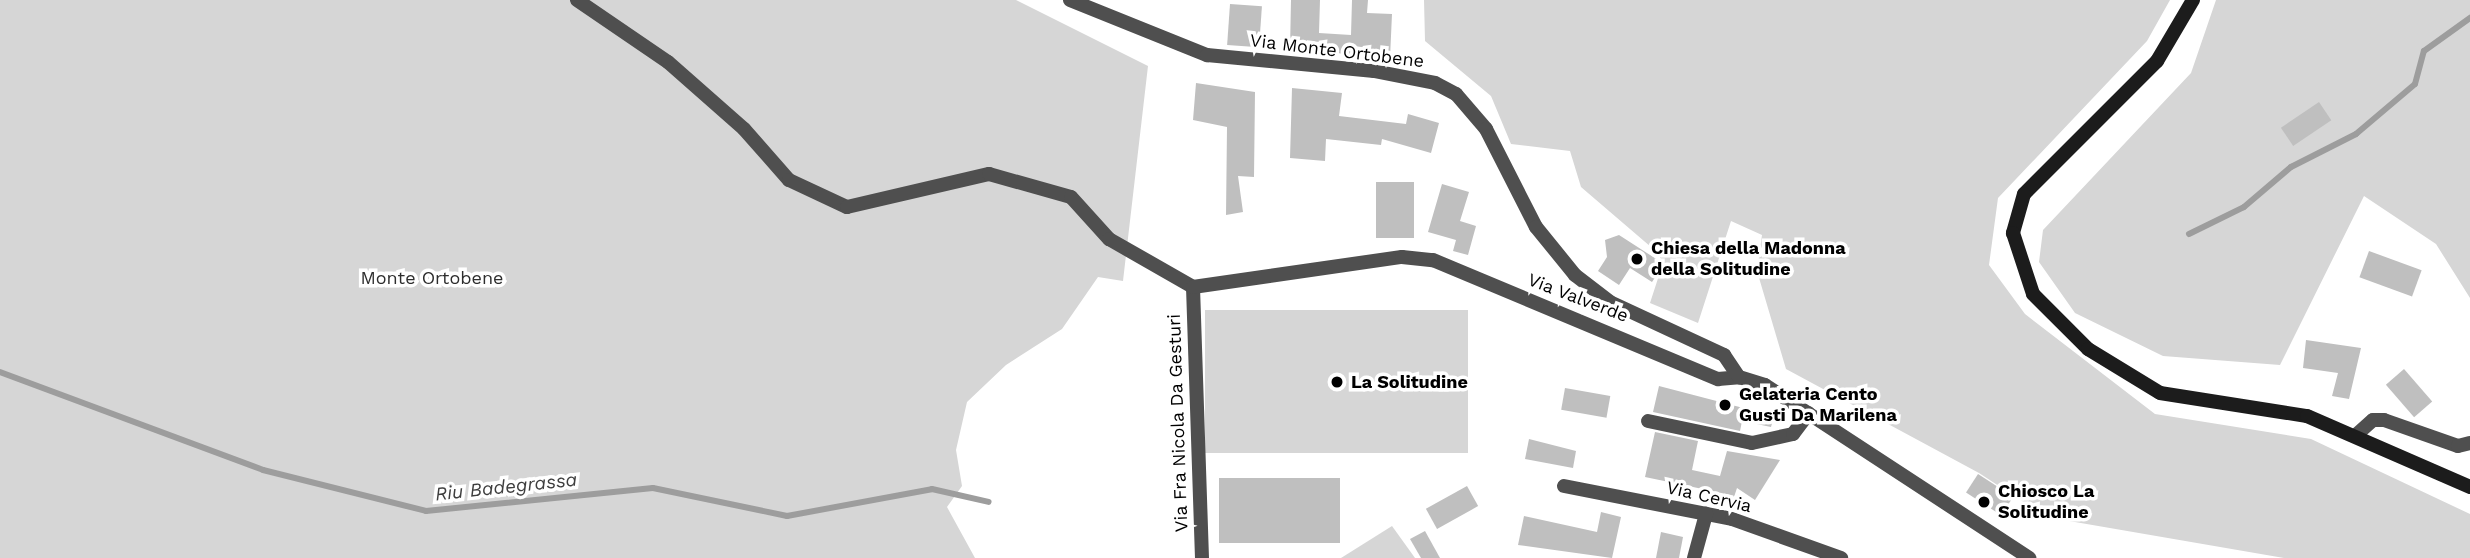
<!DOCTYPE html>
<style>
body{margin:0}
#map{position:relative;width:2470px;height:558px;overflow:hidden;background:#fff;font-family:"Work Sans",sans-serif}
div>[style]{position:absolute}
.green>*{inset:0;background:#d6d6d6;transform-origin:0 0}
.stream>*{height:6px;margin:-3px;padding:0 3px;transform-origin:3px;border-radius:3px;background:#9d9d9d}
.building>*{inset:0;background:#bfbfbf;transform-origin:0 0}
.minor>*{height:14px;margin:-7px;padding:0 7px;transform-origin:7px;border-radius:7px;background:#4f4f4f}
.tertiary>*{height:14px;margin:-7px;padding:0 7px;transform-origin:7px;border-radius:7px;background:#4f4f4f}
.secondary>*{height:14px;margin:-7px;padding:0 7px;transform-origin:7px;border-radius:7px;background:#1c1c1c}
.dots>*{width:19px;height:19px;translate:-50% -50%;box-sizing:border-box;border:4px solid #fff;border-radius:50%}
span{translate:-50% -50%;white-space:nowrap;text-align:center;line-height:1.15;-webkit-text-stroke:7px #fff;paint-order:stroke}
.street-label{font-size:18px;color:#000}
.poi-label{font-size:18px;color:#000;font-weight:700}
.left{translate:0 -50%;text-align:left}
.park-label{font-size:18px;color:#2d2d2d}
.water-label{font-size:19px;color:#3e3e3e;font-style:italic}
</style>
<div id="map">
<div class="green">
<div style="clip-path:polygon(0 0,1016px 0,1148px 66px,1123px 281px,1098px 277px,1062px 329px,1006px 365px,967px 402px,956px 450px,962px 486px,947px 507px,975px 558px,0 558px)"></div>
<div style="clip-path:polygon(1424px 0,2170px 0,2147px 41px,1998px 198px,1989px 265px,2025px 314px,2155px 414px,2311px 439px,2470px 514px,2470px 558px,2284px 558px,2046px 517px,1979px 473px,1786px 369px,1757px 271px,1762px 235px,1731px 221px,1698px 323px,1650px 303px,1663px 263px,1658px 253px,1581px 187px,1570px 151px,1511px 144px,1491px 96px,1425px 41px)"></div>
<div style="clip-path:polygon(2216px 0,2470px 0,2470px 298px,2436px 244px,2364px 196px,2280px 365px,2163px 356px,2075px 313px,2039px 262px,2043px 230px,2191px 73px)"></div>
<div style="left:1468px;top:310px;width:143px;height:263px;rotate:90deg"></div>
<div style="clip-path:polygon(1392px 526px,1415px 558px,1341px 558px)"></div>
</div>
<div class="stream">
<div style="left:2189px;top:234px;width:61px;rotate:-26.1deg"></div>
<div style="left:2244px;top:207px;width:62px;rotate:-40.4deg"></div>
<div style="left:2291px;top:167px;width:73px;rotate:-26.9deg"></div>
<div style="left:2356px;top:134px;width:77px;rotate:-40.3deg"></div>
<div style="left:2415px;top:84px;width:34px;rotate:-75deg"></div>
<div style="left:2424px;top:51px;width:57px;rotate:-35.7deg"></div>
<div style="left:0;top:372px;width:281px;rotate:20.4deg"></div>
<div style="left:263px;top:470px;width:168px;rotate:14.1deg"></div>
<div style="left:426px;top:511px;width:228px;rotate:-5.8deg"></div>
<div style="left:653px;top:488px;width:137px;rotate:11.8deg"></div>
<div style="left:787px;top:516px;width:147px;rotate:-10.5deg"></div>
<div style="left:932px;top:489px;width:58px;rotate:12.8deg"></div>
</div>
<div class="building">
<div style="clip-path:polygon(1291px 0,1320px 0,1319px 33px,1351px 35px,1352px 0,1368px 0,1367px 13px,1392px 14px,1390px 58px,1290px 49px)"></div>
<div style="left:1230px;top:4px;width:32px;height:41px;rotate:4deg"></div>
<div style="clip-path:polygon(1196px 83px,1255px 92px,1254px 177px,1238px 176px,1243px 212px,1226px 215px,1227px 127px,1193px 120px)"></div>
<div style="clip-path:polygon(1292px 88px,1342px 93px,1339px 116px,1406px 124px,1408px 114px,1439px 123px,1431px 153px,1382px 139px,1381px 145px,1326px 139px,1325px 161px,1290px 158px)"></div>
<div style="left:2319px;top:102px;width:22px;height:46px;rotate:56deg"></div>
<div style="left:1376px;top:182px;width:38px;height:56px"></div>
<div style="clip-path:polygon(1442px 184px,1469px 192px,1460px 221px,1476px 226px,1468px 255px,1453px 251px,1456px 240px,1428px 232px)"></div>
<div style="clip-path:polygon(1619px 235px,1664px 264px,1652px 282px,1630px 268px,1619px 285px,1598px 271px,1607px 257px,1605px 240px)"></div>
<div style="left:2369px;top:251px;width:56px;height:28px;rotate:20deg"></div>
<div style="clip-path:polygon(2306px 340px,2361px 348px,2349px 399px,2332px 396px,2338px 373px,2303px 368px)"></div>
<div style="left:2404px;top:369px;width:43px;height:24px;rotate:49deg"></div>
<div style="clip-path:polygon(1659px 386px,1774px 416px,1771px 427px,1742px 421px,1740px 431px,1653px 412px)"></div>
<div style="left:1565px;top:388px;width:46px;height:22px;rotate:10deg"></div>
<div style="clip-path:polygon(1655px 432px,1698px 441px,1692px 470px,1720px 476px,1727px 451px,1780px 460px,1755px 500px,1737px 488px,1731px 506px,1715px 502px,1717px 492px,1645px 477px)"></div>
<div style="clip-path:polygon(1529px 439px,1576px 451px,1573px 468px,1525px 459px)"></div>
<div style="left:1978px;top:474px;width:42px;height:22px;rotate:33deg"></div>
<div style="left:1219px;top:478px;width:121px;height:65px"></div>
<div style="left:1467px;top:486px;width:23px;height:47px;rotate:61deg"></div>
<div style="clip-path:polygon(1601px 512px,1621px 517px,1612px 558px,1518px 545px,1524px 516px,1597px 532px)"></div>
<div style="clip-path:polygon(1425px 531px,1440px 558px,1421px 558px,1410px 539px)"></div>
<div style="clip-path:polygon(1661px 532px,1683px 537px,1679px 558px,1656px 558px)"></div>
</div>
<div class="minor">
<div style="left:1193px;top:287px;width:271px;rotate:88.1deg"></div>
<div style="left:1648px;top:421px;width:106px;rotate:11.9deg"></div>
<div style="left:1752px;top:443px;width:42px;rotate:-12.4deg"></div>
<div style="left:1793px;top:434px;width:26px;rotate:-53deg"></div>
<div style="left:2355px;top:436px;width:24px;rotate:-42deg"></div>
<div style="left:2373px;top:420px;width:11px"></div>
<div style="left:2384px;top:420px;width:78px;rotate:19.4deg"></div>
<div style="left:2458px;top:446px;width:12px;rotate:-14deg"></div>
<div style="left:1564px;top:486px;width:171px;rotate:11.1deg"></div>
<div style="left:1732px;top:519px;width:116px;rotate:19.7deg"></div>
<div style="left:1694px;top:558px;width:46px;rotate:-74.7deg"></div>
</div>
<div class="tertiary">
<div style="left:577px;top:0;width:110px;rotate:34.3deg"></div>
<div style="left:668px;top:62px;width:101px;rotate:41.4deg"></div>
<div style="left:744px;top:129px;width:68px;rotate:48.6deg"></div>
<div style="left:789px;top:180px;width:64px;rotate:25deg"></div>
<div style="left:847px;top:207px;width:146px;rotate:-13.1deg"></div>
<div style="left:989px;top:174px;width:85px;rotate:15.7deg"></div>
<div style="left:1071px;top:197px;width:57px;rotate:47.9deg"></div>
<div style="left:1109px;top:239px;width:97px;rotate:29.7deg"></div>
<div style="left:1193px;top:287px;width:211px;rotate:-8.2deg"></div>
<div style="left:1402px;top:257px;width:31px;rotate:6deg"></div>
<div style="left:1433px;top:260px;width:309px;rotate:22.7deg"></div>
<div style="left:1718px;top:379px;width:21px;rotate:-5deg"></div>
<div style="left:1739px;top:377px;width:27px;rotate:17deg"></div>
<div style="left:1765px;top:385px;width:316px;rotate:33.2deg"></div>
<div style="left:1070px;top:0;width:148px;rotate:21.9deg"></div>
<div style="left:1207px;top:55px;width:168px;rotate:5.5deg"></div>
<div style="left:1374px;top:71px;width:62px;rotate:11.1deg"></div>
<div style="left:1435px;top:83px;width:24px;rotate:28deg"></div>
<div style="left:1456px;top:94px;width:46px;rotate:49.4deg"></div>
<div style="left:1486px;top:129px;width:110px;rotate:63deg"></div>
<div style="left:1536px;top:227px;width:62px;rotate:50.9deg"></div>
<div style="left:1575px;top:275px;width:44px;rotate:37.6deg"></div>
<div style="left:1610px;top:302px;width:126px;rotate:24.9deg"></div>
<div style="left:1724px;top:355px;width:27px;rotate:56deg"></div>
</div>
<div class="secondary">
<div style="left:2193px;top:0;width:71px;rotate:120.5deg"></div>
<div style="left:2157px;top:61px;width:188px;rotate:135deg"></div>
<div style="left:2024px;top:194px;width:41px;rotate:105.8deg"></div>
<div style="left:2013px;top:233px;width:64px;rotate:71.8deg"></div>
<div style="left:2033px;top:294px;width:78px;rotate:45deg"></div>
<div style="left:2088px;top:349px;width:84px;rotate:31.4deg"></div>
<div style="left:2160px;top:393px;width:149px;rotate:8.9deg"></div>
<div style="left:2307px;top:416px;width:178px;rotate:23.5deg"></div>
</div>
<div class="dots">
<div style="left:1637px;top:259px;background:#000"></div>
<div style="left:1337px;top:382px;background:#000"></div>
<div style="left:1725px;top:405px;background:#000"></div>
<div style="left:1984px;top:502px;background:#000"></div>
</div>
<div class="street-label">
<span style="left:1337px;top:51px;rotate:7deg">Via Monte Ortobene</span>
<span style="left:1578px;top:298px;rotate:21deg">Via Valverde</span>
<span style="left:1178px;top:423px;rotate:-92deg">Via Fra Nicola Da Gesturi</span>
<span style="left:1709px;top:497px;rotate:13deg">Via Cervia</span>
</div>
<div class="poi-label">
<span class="left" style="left:1651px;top:259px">Chiesa della Madonna<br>della Solitudine</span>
<span class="left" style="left:1351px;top:382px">La Solitudine</span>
<span class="left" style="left:1739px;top:405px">Gelateria Cento<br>Gusti Da Marilena</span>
<span class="left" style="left:1998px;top:502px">Chiosco La<br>Solitudine</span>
</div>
<div class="park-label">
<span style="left:432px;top:278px">Monte Ortobene</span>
</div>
<div class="water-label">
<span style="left:506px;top:487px;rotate:-6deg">Riu Badegrassa</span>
</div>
</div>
